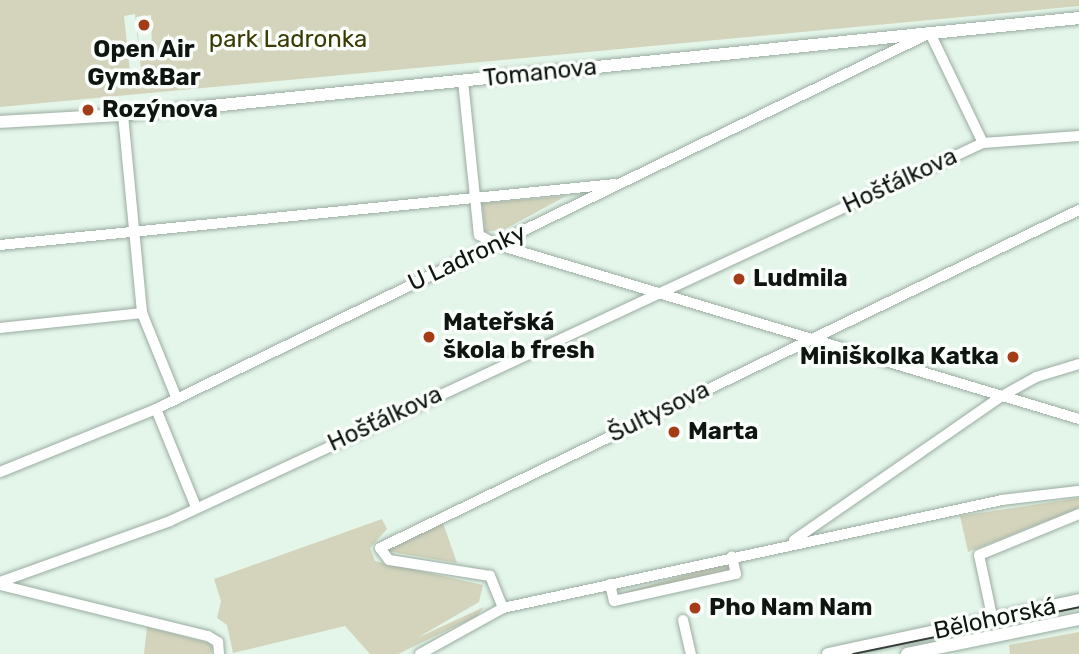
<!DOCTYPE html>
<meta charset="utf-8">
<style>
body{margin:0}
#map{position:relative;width:1079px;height:654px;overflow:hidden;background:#e4f6ea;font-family:Rubik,sans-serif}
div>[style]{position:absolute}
.green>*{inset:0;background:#d3d4bb;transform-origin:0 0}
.roads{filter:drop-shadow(0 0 2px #9aaba0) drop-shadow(0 0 2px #9aaba0)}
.minor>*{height:10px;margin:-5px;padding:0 5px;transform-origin:5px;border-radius:5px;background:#fff}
.tertiary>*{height:12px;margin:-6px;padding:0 6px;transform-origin:6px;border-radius:6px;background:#fff}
.tram>*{height:2px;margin:-1px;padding:0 1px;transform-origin:1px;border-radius:1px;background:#363e39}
.dots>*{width:19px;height:19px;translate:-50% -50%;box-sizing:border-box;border:4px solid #fbfffc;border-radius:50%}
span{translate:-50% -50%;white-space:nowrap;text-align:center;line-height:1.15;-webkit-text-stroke:7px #fbfffc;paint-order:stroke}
.park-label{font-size:24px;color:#3a3a02}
.poi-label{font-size:24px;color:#0f1511;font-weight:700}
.left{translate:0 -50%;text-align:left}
.right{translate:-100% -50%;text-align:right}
.street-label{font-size:24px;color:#0f1511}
</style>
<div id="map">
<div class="green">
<div style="clip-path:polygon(evenodd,0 0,1079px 0,1079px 6px,0 107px,0 0,135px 14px,141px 69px,130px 71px,124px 16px,135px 14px,0 0,151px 15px,152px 51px,140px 52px,136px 17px,151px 15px)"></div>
<div style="clip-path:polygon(566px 196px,505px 229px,485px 232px,482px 203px)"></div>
<div style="clip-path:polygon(1079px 498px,1079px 508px,968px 552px,960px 516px)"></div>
<div style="clip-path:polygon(382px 519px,387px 529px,370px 548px,375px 561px,483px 585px,479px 602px,417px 638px,484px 607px,477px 616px,398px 654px,370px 654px,345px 626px,233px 653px,227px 625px,217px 618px,221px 601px,214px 579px)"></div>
<div style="clip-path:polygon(443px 523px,457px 563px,387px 551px,388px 548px)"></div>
<div style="left:727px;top:563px;width:7px;height:111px;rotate:74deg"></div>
<div style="clip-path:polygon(147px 627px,209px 643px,213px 648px,210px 654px,144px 654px)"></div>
<div style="clip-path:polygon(1079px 632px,1079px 654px,1010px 654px,1009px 645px)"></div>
</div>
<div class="roads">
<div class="minor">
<div style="left:463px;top:81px;width:155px;rotate:84.1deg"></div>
<div style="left:479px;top:235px;width:18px;rotate:29deg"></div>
<div style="left:495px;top:244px;width:610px;rotate:16.68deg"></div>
<div style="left:123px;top:115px;width:199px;rotate:84.5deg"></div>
<div style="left:142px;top:313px;width:93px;rotate:67.9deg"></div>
<div style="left:0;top:245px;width:618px;rotate:-5.66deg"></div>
<div style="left:0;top:328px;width:143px;rotate:-6deg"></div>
<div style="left:156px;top:409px;width:106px;rotate:67.8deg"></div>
<div style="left:0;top:472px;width:168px;rotate:-22deg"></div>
<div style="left:156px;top:409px;width:860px;rotate:-25.91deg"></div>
<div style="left:930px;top:33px;width:122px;rotate:64.3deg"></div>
<div style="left:794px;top:540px;width:253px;rotate:-34.7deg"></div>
<div style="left:1002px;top:396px;width:39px;rotate:-29deg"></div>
<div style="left:1036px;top:377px;width:45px;rotate:-16.8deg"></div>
<div style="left:0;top:582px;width:181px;rotate:-19.7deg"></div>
<div style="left:170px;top:521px;width:897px;rotate:-24.94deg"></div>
<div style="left:983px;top:143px;width:96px;rotate:-4.2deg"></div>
<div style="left:610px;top:584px;width:17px;rotate:77deg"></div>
<div style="left:614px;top:601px;width:125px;rotate:-12.5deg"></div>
<div style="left:736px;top:574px;width:18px;rotate:-103deg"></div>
<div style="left:0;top:585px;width:214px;rotate:13.8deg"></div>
<div style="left:208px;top:636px;width:12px;rotate:31deg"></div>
<div style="left:218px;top:642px;width:12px;rotate:85deg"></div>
<div style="left:503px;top:608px;width:35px;rotate:-112deg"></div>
<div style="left:490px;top:576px;width:102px;rotate:-171deg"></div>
<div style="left:389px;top:560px;width:15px;rotate:-127deg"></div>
<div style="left:380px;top:548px;width:776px;rotate:-25.81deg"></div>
<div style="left:992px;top:616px;width:62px;rotate:-102deg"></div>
<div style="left:979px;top:555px;width:108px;rotate:-22.3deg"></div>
<div style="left:683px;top:620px;width:35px;rotate:77deg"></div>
<div style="left:420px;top:654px;width:95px;rotate:-29deg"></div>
<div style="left:503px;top:608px;width:511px;rotate:-12.21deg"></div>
<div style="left:1002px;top:500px;width:78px;rotate:-6.7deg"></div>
</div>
<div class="tertiary">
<div style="left:0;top:122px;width:123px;rotate:-3.3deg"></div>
<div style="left:123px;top:115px;width:961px;rotate:-5.79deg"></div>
<div style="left:828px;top:654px;width:257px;rotate:-12.1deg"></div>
<div style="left:907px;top:654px;width:176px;rotate:-11.5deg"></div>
</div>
</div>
<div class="tram">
<div style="left:853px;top:654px;width:231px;rotate:-11.7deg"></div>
</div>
<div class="dots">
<div style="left:144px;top:25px;background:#a43d17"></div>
<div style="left:88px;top:110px;background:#a43d17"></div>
<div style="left:739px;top:279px;background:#a43d17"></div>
<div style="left:429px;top:337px;background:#a43d17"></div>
<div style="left:1013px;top:357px;background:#a43d17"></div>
<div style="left:674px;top:432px;background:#a43d17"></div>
<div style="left:695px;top:608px;background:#a43d17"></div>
</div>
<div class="park-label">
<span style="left:288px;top:40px">park Ladronka</span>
</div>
<div class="poi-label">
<span style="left:144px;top:64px">Open Air<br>Gym&amp;Bar</span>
<span class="left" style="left:102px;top:110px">Rozýnova</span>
<span class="left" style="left:753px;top:279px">Ludmila</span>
<span class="left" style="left:443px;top:337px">Mateřská<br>škola b fresh</span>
<span class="right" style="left:999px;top:357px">Miniškolka Katka</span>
<span class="left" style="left:688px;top:432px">Marta</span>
<span class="left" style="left:709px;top:608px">Pho Nam Nam</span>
</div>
<div class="street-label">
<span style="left:540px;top:73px;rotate:-6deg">Tomanova</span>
<span style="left:900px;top:181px;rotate:-25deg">Hošťálkova</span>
<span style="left:467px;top:258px;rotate:-25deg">U Ladronky</span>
<span style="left:659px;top:412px;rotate:-26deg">Šultysova</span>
<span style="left:385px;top:419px;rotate:-25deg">Hošťálkova</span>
<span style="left:995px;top:619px;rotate:-12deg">Bělohorská</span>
</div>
</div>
